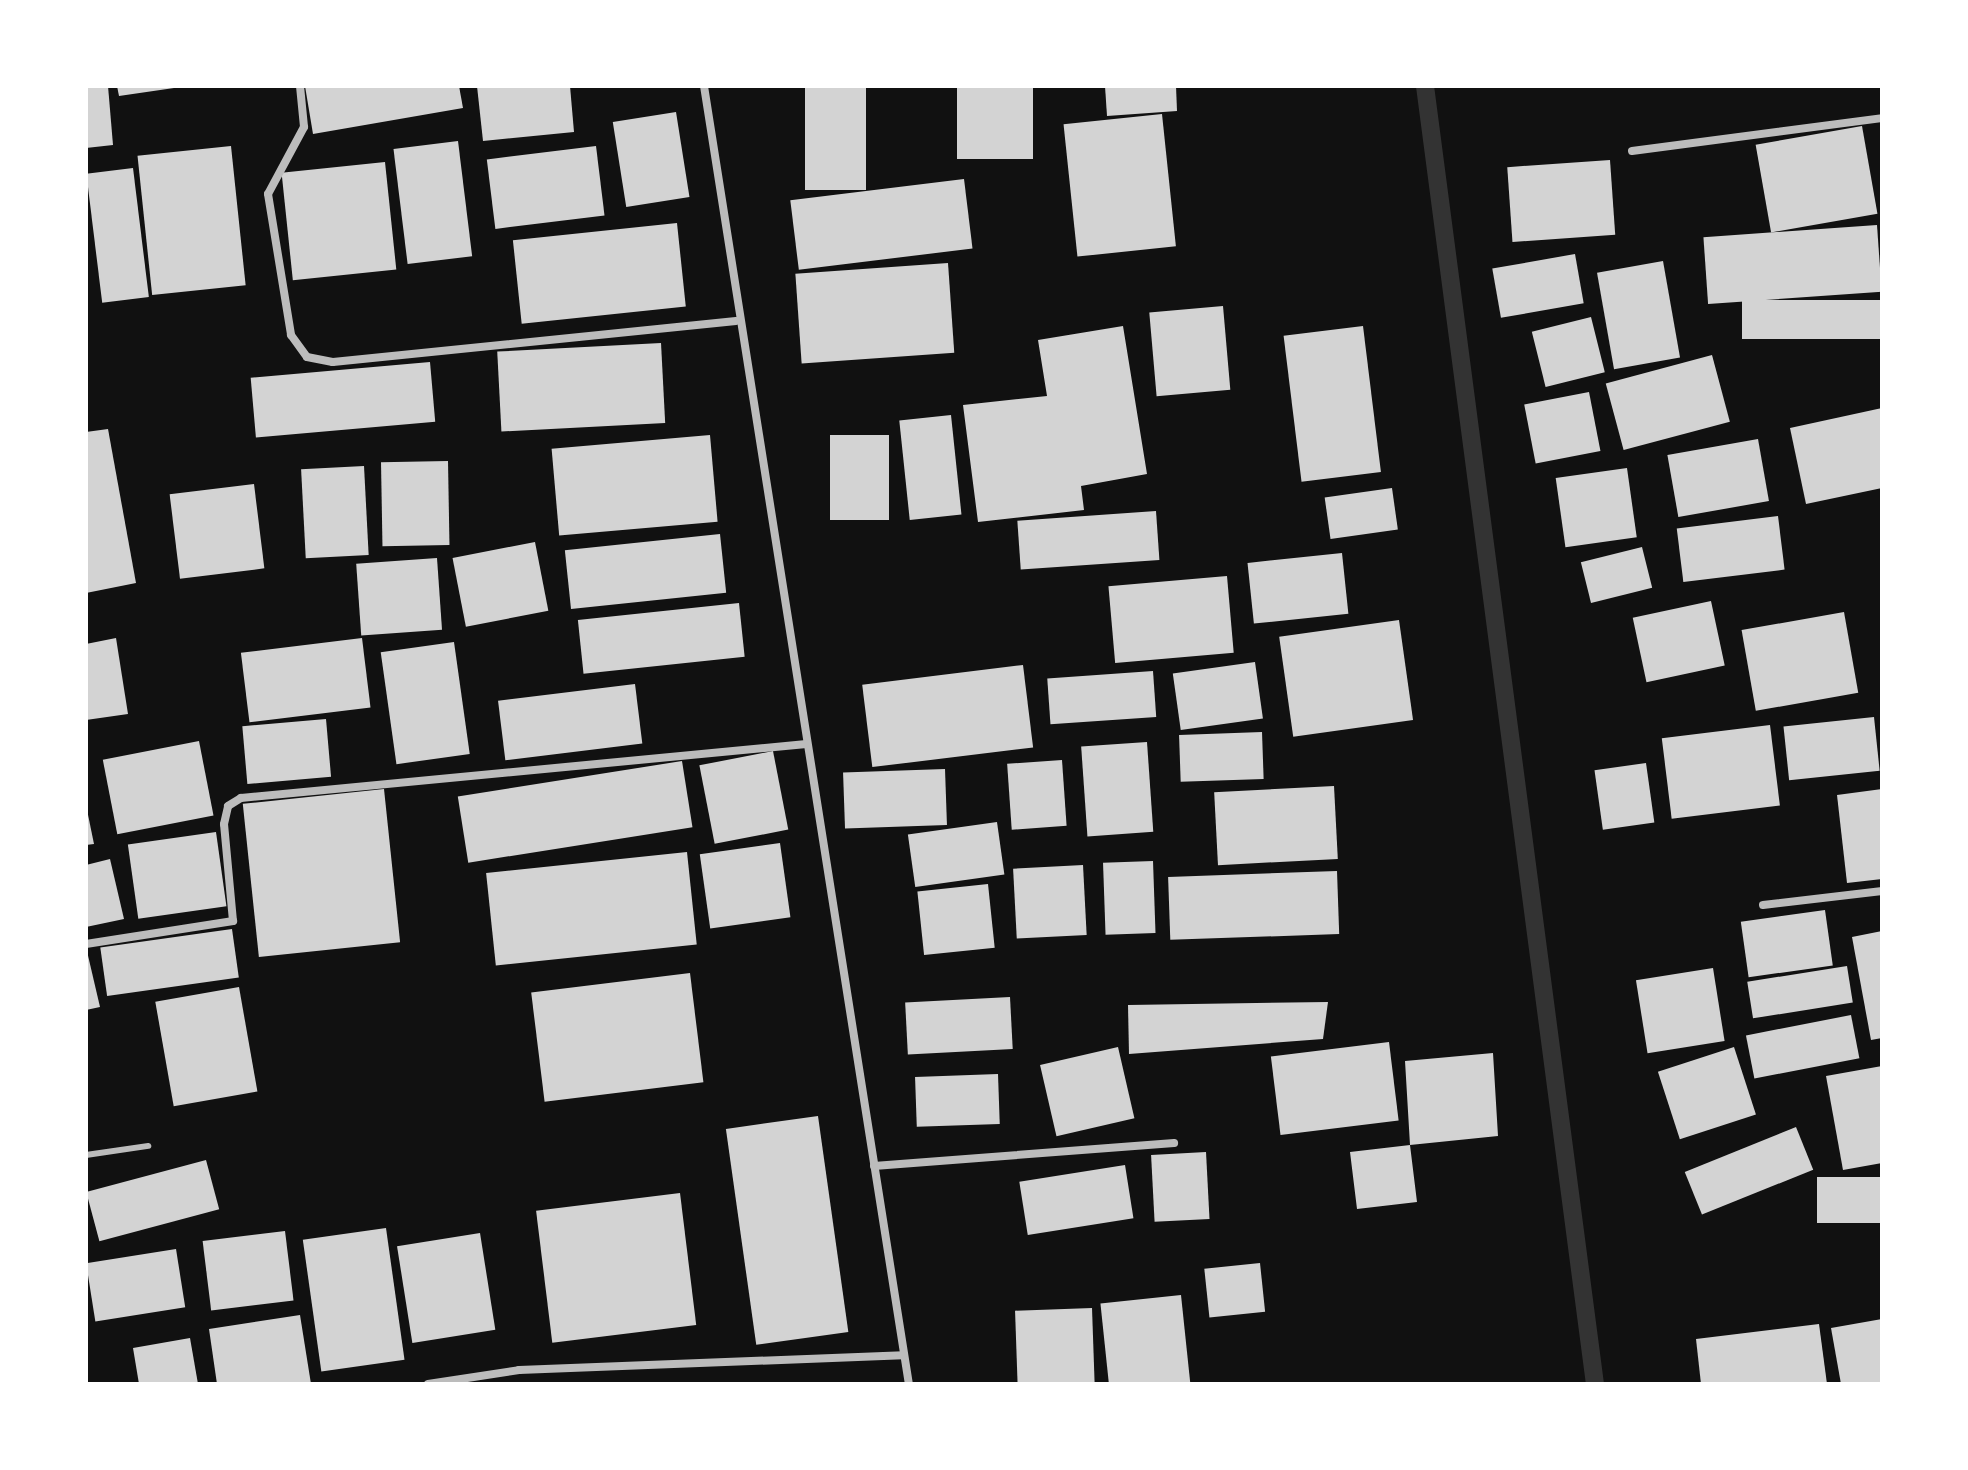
<!DOCTYPE html>
<style>
body{margin:0}
#map{position:relative;width:1968px;height:1470px;overflow:hidden;background:#111;font-family:Quicksand,sans-serif}
div>[style]{position:absolute}
.stream>*{height:18px;margin:-9px;padding:0 9px;transform-origin:9px;border-radius:9px;background:#333}
.building>*{inset:0;background:#d3d3d3;transform-origin:0 0}
.service>*{height:6px;margin:-3px;padding:0 3px;transform-origin:3px;border-radius:3px;background:#bcbcbc}
.minor>*{height:8px;margin:-4px;padding:0 4px;transform-origin:4px;border-radius:4px;background:#bcbcbc}
span{translate:-50% -50%;white-space:nowrap;text-align:center;line-height:1.15;-webkit-text-stroke:8px #fff;paint-order:stroke}
.frame{position:absolute;inset:0;border:88px solid #fff;pointer-events:none}
</style>
<div id="map">
<div class="stream">
<div style="left:1425px;top:86px;width:1309px;rotate:82.54deg"></div>
</div>
<div class="building">
<div style="clip-path:polygon(86px 86px,108px 86px,113px 145px,86px 148px)"></div>
<div style="clip-path:polygon(117px 86px,174px 86px,174px 88px,119px 96px)"></div>
<div style="clip-path:polygon(305px 86px,459px 86px,463px 108px,313px 134px)"></div>
<div style="clip-path:polygon(477px 86px,570px 86px,574px 132px,483px 141px)"></div>
<div style="left:805px;top:86px;width:61px;height:104px"></div>
<div style="left:957px;top:86px;width:76px;height:73px"></div>
<div style="clip-path:polygon(1105px 86px,1176px 86px,1177px 111px,1107px 116px)"></div>
<div style="left:676px;top:112px;width:86px;height:64px;rotate:81deg"></div>
<div style="left:1162px;top:114px;width:133px;height:99px;rotate:84deg"></div>
<div style="left:1862px;top:126px;width:89px;height:108px;rotate:80deg"></div>
<div style="left:458px;top:141px;width:116px;height:65px;rotate:83deg"></div>
<div style="left:231px;top:146px;width:140px;height:94px;rotate:84deg"></div>
<div style="left:596px;top:146px;width:70px;height:110px;rotate:83deg"></div>
<div style="left:1610px;top:160px;width:75px;height:103px;rotate:86deg"></div>
<div style="left:385px;top:162px;width:108px;height:104px;rotate:84deg"></div>
<div style="left:133px;top:168px;width:130px;height:47px;rotate:83deg"></div>
<div style="left:964px;top:179px;width:70px;height:175px;rotate:83deg"></div>
<div style="left:677px;top:223px;width:84px;height:165px;rotate:84deg"></div>
<div style="left:1877px;top:225px;width:67px;height:174px;rotate:86deg"></div>
<div style="left:1575px;top:254px;width:50px;height:84px;rotate:80deg"></div>
<div style="left:1663px;top:261px;width:98px;height:67px;rotate:80deg"></div>
<div style="left:948px;top:263px;width:90px;height:153px;rotate:86deg"></div>
<div style="left:1882px;top:300px;width:39px;height:140px;rotate:90deg"></div>
<div style="left:1223px;top:306px;width:84px;height:74px;rotate:85deg"></div>
<div style="left:1591px;top:317px;width:57px;height:61px;rotate:76deg"></div>
<div style="clip-path:polygon(1123px 326px,1147px 474px,1081px 486px,1084px 510px,978px 522px,963px 405px,1047px 396px,1038px 340px)"></div>
<div style="left:1363px;top:326px;width:147px;height:80px;rotate:83deg"></div>
<div style="left:661px;top:343px;width:80px;height:164px;rotate:87deg"></div>
<div style="left:1712px;top:355px;width:69px;height:110px;rotate:75deg"></div>
<div style="left:430px;top:362px;width:60px;height:180px;rotate:85deg"></div>
<div style="left:1589px;top:392px;width:60px;height:66px;rotate:79deg"></div>
<div style="clip-path:polygon(1882px 408px,1882px 488px,1806px 504px,1790px 428px)"></div>
<div style="left:951px;top:415px;width:100px;height:52px;rotate:84deg"></div>
<div style="clip-path:polygon(108px 429px,136px 583px,86px 593px,86px 432px)"></div>
<div style="left:710px;top:435px;width:87px;height:159px;rotate:85deg"></div>
<div style="left:830px;top:435px;width:59px;height:85px"></div>
<div style="left:1758px;top:439px;width:63px;height:92px;rotate:80deg"></div>
<div style="left:448px;top:461px;width:84px;height:67px;rotate:89deg"></div>
<div style="left:364px;top:466px;width:89px;height:63px;rotate:87deg"></div>
<div style="left:1627px;top:468px;width:70px;height:72px;rotate:82deg"></div>
<div style="left:254px;top:484px;width:85px;height:85px;rotate:83deg"></div>
<div style="left:1392px;top:488px;width:42px;height:68px;rotate:82deg"></div>
<div style="left:1156px;top:511px;width:49px;height:139px;rotate:86deg"></div>
<div style="left:1778px;top:516px;width:54px;height:102px;rotate:83deg"></div>
<div style="left:720px;top:534px;width:59px;height:156px;rotate:84deg"></div>
<div style="left:535px;top:542px;width:70px;height:84px;rotate:79deg"></div>
<div style="left:1642px;top:547px;width:42px;height:63px;rotate:76deg"></div>
<div style="left:1342px;top:553px;width:61px;height:95px;rotate:84deg"></div>
<div style="left:437px;top:558px;width:72px;height:81px;rotate:86deg"></div>
<div style="left:1227px;top:576px;width:77px;height:119px;rotate:85deg"></div>
<div style="left:1711px;top:601px;width:66px;height:80px;rotate:78deg"></div>
<div style="left:739px;top:603px;width:54px;height:162px;rotate:84deg"></div>
<div style="left:1844px;top:612px;width:82px;height:104px;rotate:80deg"></div>
<div style="left:1399px;top:620px;width:101px;height:121px;rotate:82deg"></div>
<div style="clip-path:polygon(116px 638px,128px 714px,86px 720px,86px 644px)"></div>
<div style="left:362px;top:638px;width:70px;height:122px;rotate:83deg"></div>
<div style="left:454px;top:642px;width:113px;height:74px;rotate:82deg"></div>
<div style="left:1255px;top:662px;width:57px;height:83px;rotate:82deg"></div>
<div style="left:1023px;top:665px;width:83px;height:162px;rotate:83deg"></div>
<div style="left:1153px;top:671px;width:46px;height:106px;rotate:86deg"></div>
<div style="left:635px;top:684px;width:60px;height:138px;rotate:83deg"></div>
<div style="left:1874px;top:717px;width:54px;height:91px;rotate:84deg"></div>
<div style="left:326px;top:719px;width:58px;height:84px;rotate:85deg"></div>
<div style="left:1770px;top:725px;width:81px;height:109px;rotate:83deg"></div>
<div style="left:1262px;top:732px;width:47px;height:83px;rotate:88deg"></div>
<div style="left:199px;top:741px;width:76px;height:98px;rotate:79deg"></div>
<div style="left:1147px;top:742px;width:90px;height:66px;rotate:86deg"></div>
<div style="left:773px;top:751px;width:80px;height:75px;rotate:79deg"></div>
<div style="left:1062px;top:760px;width:66px;height:55px;rotate:86deg"></div>
<div style="left:682px;top:761px;width:67px;height:227px;rotate:81deg"></div>
<div style="left:1646px;top:763px;width:60px;height:52px;rotate:82deg"></div>
<div style="left:945px;top:769px;width:56px;height:102px;rotate:88deg"></div>
<div style="left:1334px;top:786px;width:73px;height:120px;rotate:87deg"></div>
<div style="left:384px;top:789px;width:154px;height:142px;rotate:84deg"></div>
<div style="clip-path:polygon(1882px 789px,1882px 879px,1847px 883px,1837px 795px)"></div>
<div style="clip-path:polygon(86px 805px,94px 844px,86px 845px)"></div>
<div style="left:997px;top:822px;width:53px;height:90px;rotate:82deg"></div>
<div style="left:216px;top:832px;width:75px;height:89px;rotate:82deg"></div>
<div style="left:780px;top:843px;width:75px;height:81px;rotate:82deg"></div>
<div style="left:687px;top:852px;width:93px;height:202px;rotate:84deg"></div>
<div style="clip-path:polygon(110px 859px,124px 919px,86px 927px,86px 865px)"></div>
<div style="left:1153px;top:861px;width:72px;height:50px;rotate:88deg"></div>
<div style="left:1083px;top:865px;width:70px;height:70px;rotate:87deg"></div>
<div style="left:1337px;top:871px;width:63px;height:169px;rotate:88deg"></div>
<div style="left:988px;top:884px;width:64px;height:71px;rotate:84deg"></div>
<div style="left:1825px;top:910px;width:56px;height:85px;rotate:82deg"></div>
<div style="left:232px;top:929px;width:49px;height:133px;rotate:82deg"></div>
<div style="clip-path:polygon(1882px 931px,1882px 1038px,1871px 1040px,1852px 937px)"></div>
<div style="clip-path:polygon(86px 947px,100px 1007px,86px 1010px)"></div>
<div style="left:1847px;top:966px;width:37px;height:101px;rotate:81deg"></div>
<div style="left:1713px;top:968px;width:74px;height:78px;rotate:81deg"></div>
<div style="left:690px;top:973px;width:110px;height:160px;rotate:83deg"></div>
<div style="left:239px;top:987px;width:106px;height:85px;rotate:80deg"></div>
<div style="left:1010px;top:997px;width:52px;height:105px;rotate:87deg"></div>
<div style="clip-path:polygon(1328px 1002px,1323px 1039px,1129px 1054px,1128px 1005px)"></div>
<div style="left:1851px;top:1015px;width:44px;height:107px;rotate:79deg"></div>
<div style="left:1389px;top:1042px;width:79px;height:119px;rotate:83deg"></div>
<div style="left:1118px;top:1047px;width:73px;height:80px;rotate:77deg"></div>
<div style="left:1734px;top:1047px;width:71px;height:80px;rotate:72deg"></div>
<div style="clip-path:polygon(1493px 1053px,1498px 1136px,1410px 1145px,1417px 1202px,1357px 1209px,1350px 1152px,1410px 1145px,1405px 1061px)"></div>
<div style="clip-path:polygon(1882px 1066px,1882px 1163px,1843px 1170px,1826px 1076px)"></div>
<div style="left:998px;top:1074px;width:50px;height:83px;rotate:88deg"></div>
<div style="left:818px;top:1116px;width:218px;height:93px;rotate:82deg"></div>
<div style="left:1796px;top:1127px;width:46px;height:120px;rotate:68deg"></div>
<div style="left:1206px;top:1152px;width:67px;height:55px;rotate:87deg"></div>
<div style="left:206px;top:1160px;width:51px;height:124px;rotate:75deg"></div>
<div style="left:1125px;top:1165px;width:54px;height:107px;rotate:81deg"></div>
<div style="left:1882px;top:1177px;width:46px;height:65px;rotate:90deg"></div>
<div style="left:680px;top:1193px;width:133px;height:145px;rotate:83deg"></div>
<div style="left:386px;top:1228px;width:133px;height:84px;rotate:82deg"></div>
<div style="left:285px;top:1231px;width:70px;height:83px;rotate:83deg"></div>
<div style="left:480px;top:1233px;width:98px;height:84px;rotate:81deg"></div>
<div style="left:176px;top:1249px;width:59px;height:91px;rotate:81deg"></div>
<div style="left:1260px;top:1263px;width:49px;height:56px;rotate:84deg"></div>
<div style="left:1181px;top:1295px;width:90px;height:81px;rotate:84deg"></div>
<div style="left:1092px;top:1308px;width:76px;height:77px;rotate:88deg"></div>
<div style="clip-path:polygon(300px 1315px,311px 1384px,217px 1384px,209px 1329px)"></div>
<div style="clip-path:polygon(1882px 1319px,1882px 1384px,1841px 1384px,1831px 1328px)"></div>
<div style="clip-path:polygon(1819px 1324px,1827px 1384px,1701px 1384px,1696px 1339px)"></div>
<div style="clip-path:polygon(190px 1338px,198px 1384px,139px 1384px,133px 1348px)"></div>
</div>
<div class="service">
<div style="left:86px;top:1155px;width:63px;rotate:-8.3deg"></div>
</div>
<div class="minor">
<div style="left:300px;top:86px;width:41px;rotate:84.4deg"></div>
<div style="left:304px;top:127px;width:76px;rotate:118.2deg"></div>
<div style="left:268px;top:194px;width:143px;rotate:80.7deg"></div>
<div style="left:291px;top:335px;width:27px;rotate:54deg"></div>
<div style="left:307px;top:357px;width:26px;rotate:11deg"></div>
<div style="left:333px;top:362px;width:405px;rotate:-5.8deg"></div>
<div style="left:704px;top:86px;width:1314px;rotate:81.03deg"></div>
<div style="left:1632px;top:151px;width:252px;rotate:-7.5deg"></div>
<div style="left:1763px;top:905px;width:120px;rotate:-6.7deg"></div>
<div style="left:86px;top:944px;width:149px;rotate:-8.9deg"></div>
<div style="left:233px;top:921px;width:97px;rotate:-95.3deg"></div>
<div style="left:224px;top:824px;width:18px;rotate:-77deg"></div>
<div style="left:228px;top:806px;width:15px;rotate:-32deg"></div>
<div style="left:241px;top:798px;width:568px;rotate:-5.46deg"></div>
<div style="left:874px;top:1166px;width:301px;rotate:-4.4deg"></div>
<div style="left:428px;top:1384px;width:92px;rotate:-8.7deg"></div>
<div style="left:519px;top:1370px;width:384px;rotate:-2.2deg"></div>
</div>
<div class="frame"></div>
</div>
